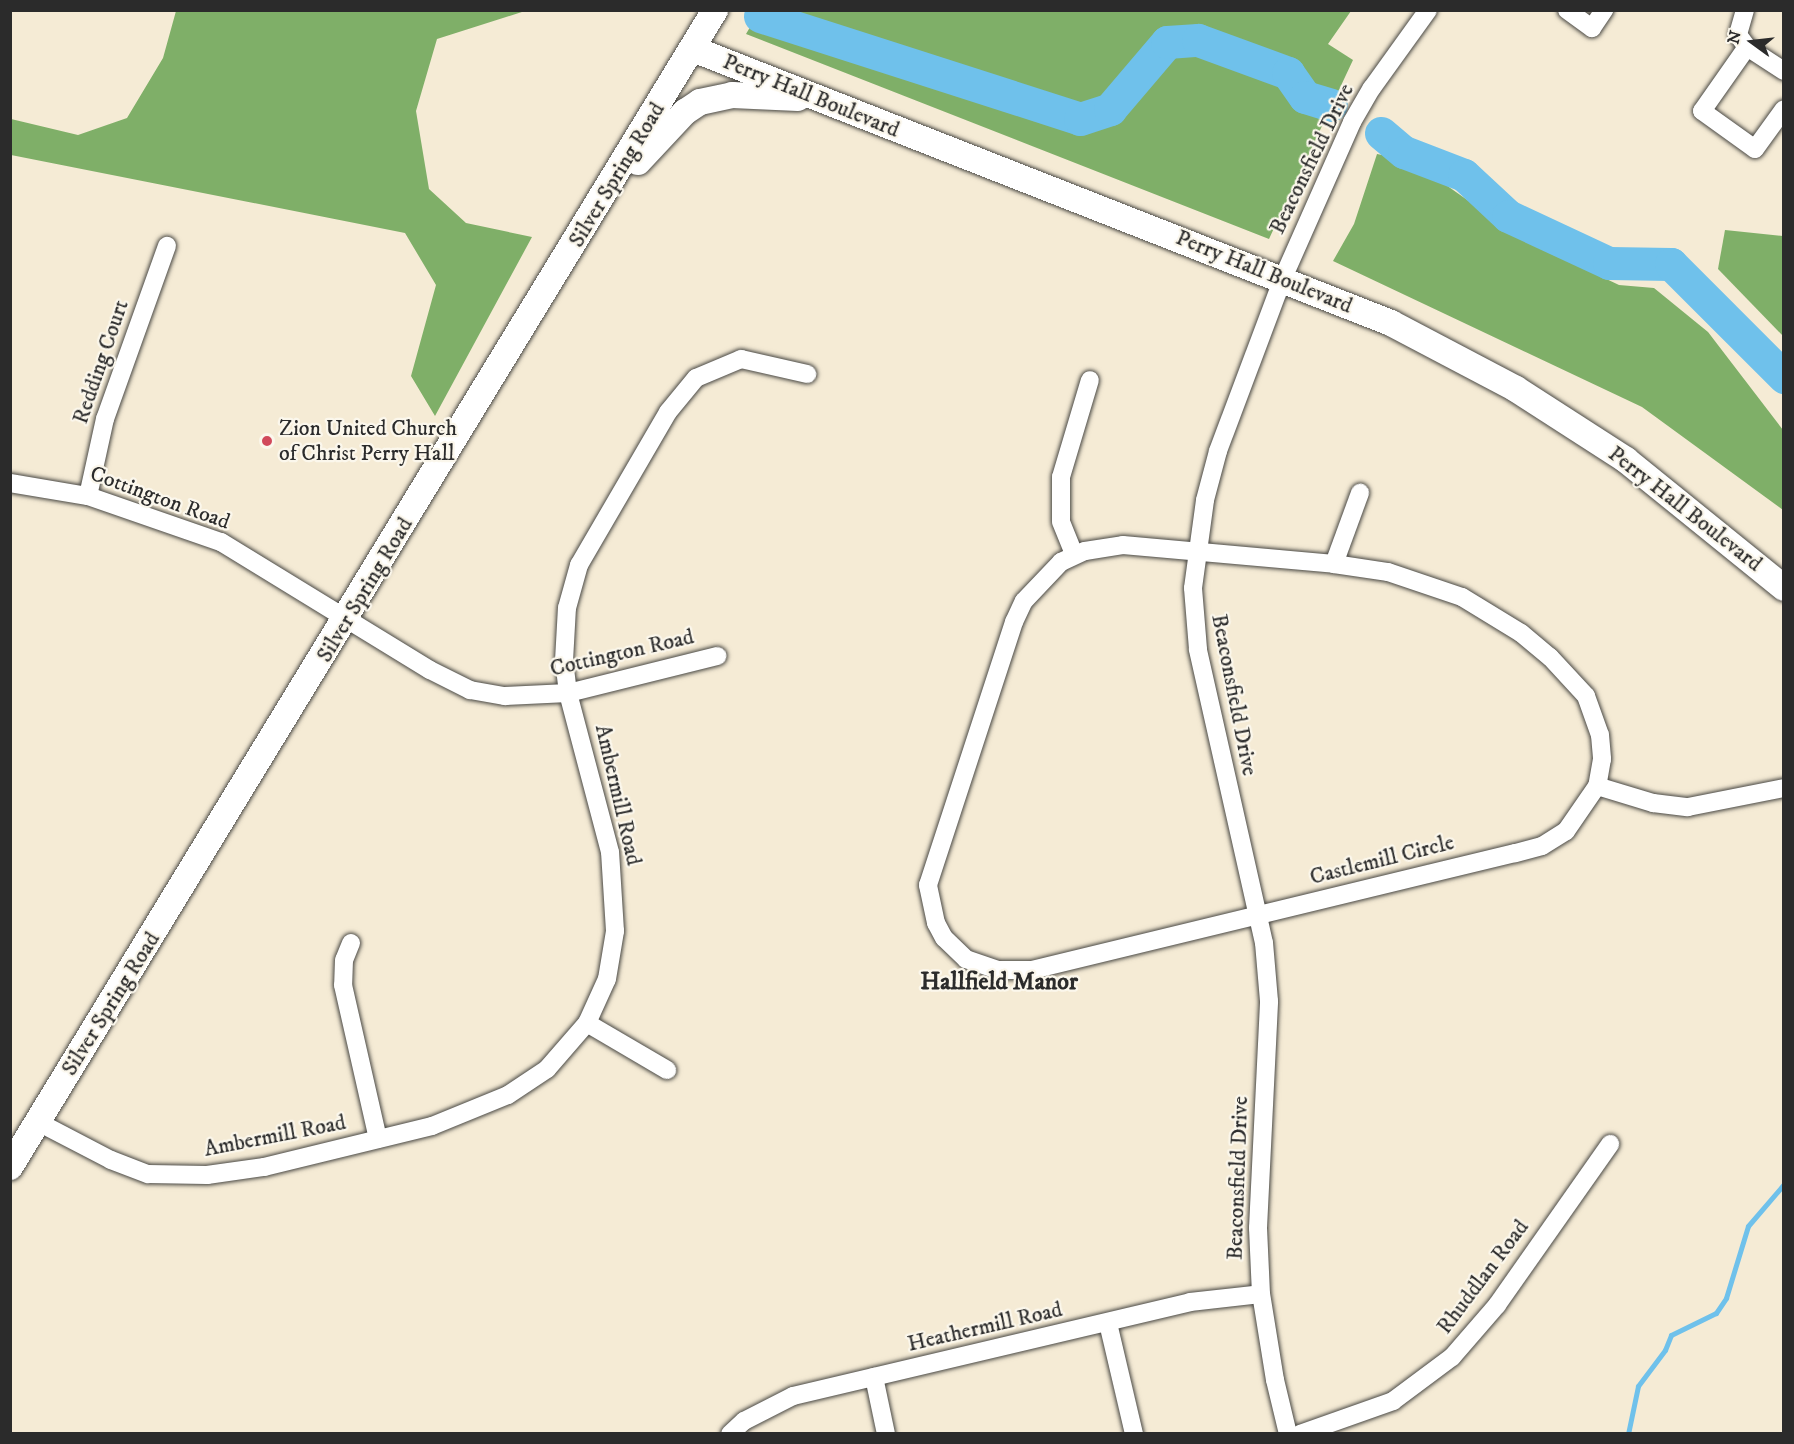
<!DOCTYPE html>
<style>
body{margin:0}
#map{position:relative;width:1794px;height:1444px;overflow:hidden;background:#f5ebd5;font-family:"IM FELL DW Pica",serif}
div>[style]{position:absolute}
.forest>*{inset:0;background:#7faf68}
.stream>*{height:5px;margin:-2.5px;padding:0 2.5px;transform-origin:2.5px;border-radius:2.5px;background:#6fc1eb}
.river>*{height:33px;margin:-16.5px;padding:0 16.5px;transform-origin:16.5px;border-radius:16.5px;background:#6fc1eb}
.roads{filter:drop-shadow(0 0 2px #494844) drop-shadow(0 0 2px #494844)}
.minor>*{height:18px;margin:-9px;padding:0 9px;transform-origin:9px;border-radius:9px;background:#fff}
.secondary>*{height:26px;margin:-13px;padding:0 13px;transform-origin:13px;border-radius:13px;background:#fff}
.dots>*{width:16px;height:16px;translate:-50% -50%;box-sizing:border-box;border:3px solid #fbf7ec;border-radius:50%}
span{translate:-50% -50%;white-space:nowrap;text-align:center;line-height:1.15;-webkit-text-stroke:4.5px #fbf7ec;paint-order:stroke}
.street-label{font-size:22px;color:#2b2b2b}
.poi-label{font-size:22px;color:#2b2b2b}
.left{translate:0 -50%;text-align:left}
.neighbourhood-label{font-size:24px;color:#2b2b2b;font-weight:700}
.frame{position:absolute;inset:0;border:12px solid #2b2b2b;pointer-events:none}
.north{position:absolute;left:1722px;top:12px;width:60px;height:60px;-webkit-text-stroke:4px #fbf7ec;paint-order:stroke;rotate:285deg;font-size:16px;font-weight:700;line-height:24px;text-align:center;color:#2b2b2b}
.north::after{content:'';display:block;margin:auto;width:21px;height:27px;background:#2b2b2b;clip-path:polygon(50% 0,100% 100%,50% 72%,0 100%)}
</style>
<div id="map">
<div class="forest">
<div style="clip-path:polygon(760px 10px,1351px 11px,1328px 44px,1353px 60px,1269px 239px,746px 34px)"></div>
<div style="clip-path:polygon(176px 11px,525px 11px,437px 39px,416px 111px,429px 189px,466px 223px,532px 237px,435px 416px,411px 376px,436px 285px,405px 233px,11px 155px,11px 119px,78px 135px,127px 118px,163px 58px)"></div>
<div style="clip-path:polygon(1377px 154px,1412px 161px,1524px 240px,1619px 285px,1654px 288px,1708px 332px,1783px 430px,1783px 510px,1642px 407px,1333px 261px,1354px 224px)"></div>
<div style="clip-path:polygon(1725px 230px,1783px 236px,1783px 336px,1718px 269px)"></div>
</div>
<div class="stream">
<div style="left:1628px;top:1434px;width:49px;rotate:-78.2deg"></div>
<div style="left:1638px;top:1386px;width:45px;rotate:-53.1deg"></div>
<div style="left:1665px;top:1350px;width:16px;rotate:-68deg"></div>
<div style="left:1671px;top:1335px;width:50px;rotate:-26.1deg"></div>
<div style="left:1716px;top:1313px;width:18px;rotate:-56deg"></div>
<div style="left:1726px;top:1298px;width:75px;rotate:-73deg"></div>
<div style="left:1748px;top:1226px;width:55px;rotate:-49.4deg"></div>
</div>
<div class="river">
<div style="left:760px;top:16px;width:336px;rotate:17.8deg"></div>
<div style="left:1080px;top:119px;width:32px;rotate:-18deg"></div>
<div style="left:1110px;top:109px;width:88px;rotate:-49.6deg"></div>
<div style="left:1167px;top:42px;width:31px;rotate:-4deg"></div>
<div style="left:1198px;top:40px;width:96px;rotate:20.1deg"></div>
<div style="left:1288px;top:73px;width:29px;rotate:55deg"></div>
<div style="left:1305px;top:97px;width:27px;rotate:17deg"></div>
<div style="left:1381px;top:133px;width:30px;rotate:40deg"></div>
<div style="left:1404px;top:152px;width:64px;rotate:21deg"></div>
<div style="left:1464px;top:175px;width:60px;rotate:43deg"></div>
<div style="left:1508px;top:216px;width:111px;rotate:25deg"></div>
<div style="left:1609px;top:263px;width:62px;rotate:0.9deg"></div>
<div style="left:1671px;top:264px;width:160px;rotate:45deg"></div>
</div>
<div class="roads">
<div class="minor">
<div style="left:1567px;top:10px;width:31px;rotate:36deg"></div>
<div style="left:1592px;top:28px;width:22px;rotate:-56deg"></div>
<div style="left:1745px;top:10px;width:26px;rotate:106deg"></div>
<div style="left:1738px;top:35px;width:15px;rotate:53deg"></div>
<div style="left:1747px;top:47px;width:44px;rotate:33deg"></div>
<div style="left:1747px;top:47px;width:78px;rotate:125.1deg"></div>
<div style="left:1702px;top:111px;width:65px;rotate:35.6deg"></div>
<div style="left:1755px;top:149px;width:49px;rotate:-54.1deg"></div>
<div style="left:10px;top:483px;width:79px;rotate:9.5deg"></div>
<div style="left:88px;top:496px;width:141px;rotate:19.1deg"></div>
<div style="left:221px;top:542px;width:245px;rotate:31.5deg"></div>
<div style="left:430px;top:670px;width:45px;rotate:26.6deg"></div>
<div style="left:470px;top:690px;width:36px;rotate:10deg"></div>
<div style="left:505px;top:696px;width:63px;rotate:-2.7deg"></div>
<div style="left:568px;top:693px;width:154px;rotate:-13.9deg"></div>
<div style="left:88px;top:496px;width:79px;rotate:-77.6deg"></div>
<div style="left:105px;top:419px;width:184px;rotate:-70.3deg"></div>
<div style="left:1123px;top:545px;width:212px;rotate:5.1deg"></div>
<div style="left:1334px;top:564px;width:55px;rotate:8.4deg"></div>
<div style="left:1388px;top:572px;width:78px;rotate:18.7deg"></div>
<div style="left:1462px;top:597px;width:69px;rotate:31.4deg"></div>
<div style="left:1521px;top:633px;width:38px;rotate:40deg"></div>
<div style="left:1550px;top:657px;width:53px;rotate:47.3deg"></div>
<div style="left:1586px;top:696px;width:41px;rotate:70.3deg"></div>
<div style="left:1600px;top:735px;width:24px;rotate:85deg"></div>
<div style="left:1602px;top:759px;width:27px;rotate:100deg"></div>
<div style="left:1597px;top:786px;width:55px;rotate:124.6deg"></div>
<div style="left:1566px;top:831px;width:28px;rotate:148deg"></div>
<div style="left:1542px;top:846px;width:28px;rotate:165deg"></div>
<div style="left:1515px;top:853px;width:496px;rotate:166.4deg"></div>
<div style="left:1033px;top:970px;width:35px;rotate:180deg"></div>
<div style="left:998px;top:970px;width:34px;rotate:-161deg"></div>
<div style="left:966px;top:959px;width:30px;rotate:-136deg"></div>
<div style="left:944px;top:938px;width:17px;rotate:-118deg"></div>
<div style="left:936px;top:923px;width:39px;rotate:-102deg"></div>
<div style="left:928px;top:885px;width:277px;rotate:-71.9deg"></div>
<div style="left:1014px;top:622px;width:23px;rotate:-65deg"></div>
<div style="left:1024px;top:601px;width:54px;rotate:-46.5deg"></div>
<div style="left:1061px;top:562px;width:26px;rotate:-25deg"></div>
<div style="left:1085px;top:551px;width:38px;rotate:-9deg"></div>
<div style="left:1074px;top:554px;width:35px;rotate:-112deg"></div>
<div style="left:1061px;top:521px;width:44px;rotate:-90deg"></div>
<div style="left:1061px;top:477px;width:101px;rotate:-73.4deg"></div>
<div style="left:1334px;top:564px;width:76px;rotate:-69.9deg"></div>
<div style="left:1597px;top:786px;width:59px;rotate:16.9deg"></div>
<div style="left:1653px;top:803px;width:35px;rotate:7deg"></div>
<div style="left:1688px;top:807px;width:98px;rotate:-11.2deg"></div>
<div style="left:351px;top:943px;width:18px;rotate:112deg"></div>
<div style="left:344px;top:960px;width:25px;rotate:92deg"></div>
<div style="left:343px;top:985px;width:158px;rotate:77.2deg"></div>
<div style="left:587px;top:1023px;width:93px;rotate:30.4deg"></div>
<div style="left:38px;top:1122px;width:82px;rotate:27.5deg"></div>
<div style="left:111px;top:1160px;width:40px;rotate:21deg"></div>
<div style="left:148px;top:1174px;width:59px;rotate:1deg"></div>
<div style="left:207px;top:1175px;width:58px;rotate:-8deg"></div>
<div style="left:264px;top:1167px;width:173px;rotate:-13.7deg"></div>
<div style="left:432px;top:1126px;width:82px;rotate:-22.2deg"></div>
<div style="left:508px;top:1095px;width:47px;rotate:-33.7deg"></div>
<div style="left:547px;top:1069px;width:61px;rotate:-49deg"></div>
<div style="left:587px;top:1023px;width:48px;rotate:-65.6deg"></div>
<div style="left:607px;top:979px;width:49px;rotate:-80.5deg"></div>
<div style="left:615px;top:931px;width:79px;rotate:-93.6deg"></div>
<div style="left:610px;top:852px;width:164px;rotate:-104.8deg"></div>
<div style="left:568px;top:693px;width:32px;rotate:-97deg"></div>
<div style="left:564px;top:661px;width:53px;rotate:-86.8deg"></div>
<div style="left:567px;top:608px;width:45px;rotate:-74.4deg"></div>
<div style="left:579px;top:565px;width:177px;rotate:-59.8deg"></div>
<div style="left:668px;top:412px;width:44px;rotate:-50.5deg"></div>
<div style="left:696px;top:378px;width:49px;rotate:-22.9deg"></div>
<div style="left:741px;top:359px;width:68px;rotate:12.8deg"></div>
<div style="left:1108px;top:1323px;width:114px;rotate:76.8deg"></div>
<div style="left:874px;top:1377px;width:58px;rotate:78.1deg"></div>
<div style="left:730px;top:1434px;width:19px;rotate:-43deg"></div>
<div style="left:744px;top:1421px;width:55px;rotate:-27deg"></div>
<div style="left:793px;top:1396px;width:408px;rotate:-13.3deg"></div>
<div style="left:1190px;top:1302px;width:71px;rotate:-6.4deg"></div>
<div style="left:1288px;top:1434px;width:56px;rotate:-103.5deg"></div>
<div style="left:1275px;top:1380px;width:87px;rotate:-99.2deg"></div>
<div style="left:1261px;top:1294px;width:66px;rotate:-92.6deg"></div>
<div style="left:1258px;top:1228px;width:227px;rotate:-87.2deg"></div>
<div style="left:1269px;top:1001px;width:58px;rotate:-94.9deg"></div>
<div style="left:1264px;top:943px;width:301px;rotate:-102.7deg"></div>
<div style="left:1198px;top:649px;width:61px;rotate:-94.7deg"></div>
<div style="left:1193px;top:588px;width:89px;rotate:-82.2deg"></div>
<div style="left:1205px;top:500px;width:51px;rotate:-75.1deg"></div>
<div style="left:1218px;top:451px;width:185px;rotate:-69.4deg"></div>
<div style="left:1283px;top:278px;width:171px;rotate:-66.1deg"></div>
<div style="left:1352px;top:122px;width:39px;rotate:-60deg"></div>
<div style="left:1372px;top:88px;width:96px;rotate:-54.3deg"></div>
<div style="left:1300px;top:1434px;width:99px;rotate:-19.5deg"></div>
<div style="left:1393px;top:1401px;width:74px;rotate:-36.7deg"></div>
<div style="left:1452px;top:1357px;width:69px;rotate:-49.1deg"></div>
<div style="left:1497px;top:1305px;width:197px;rotate:-54.9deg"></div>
</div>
<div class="secondary">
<div style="left:693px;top:49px;width:750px;rotate:21.43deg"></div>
<div style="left:1391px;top:323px;width:141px;rotate:27.8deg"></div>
<div style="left:1516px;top:389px;width:131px;rotate:32.8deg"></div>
<div style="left:1626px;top:460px;width:203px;rotate:39deg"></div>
<div style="left:638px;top:162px;width:69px;rotate:-46.8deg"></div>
<div style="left:685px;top:112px;width:18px;rotate:-34deg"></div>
<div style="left:700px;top:102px;width:33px;rotate:-12deg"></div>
<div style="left:732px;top:95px;width:66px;rotate:2.6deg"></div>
<div style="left:10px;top:1167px;width:1355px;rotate:-58.64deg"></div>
</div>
</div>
<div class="dots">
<div style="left:267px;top:441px;background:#d1495b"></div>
</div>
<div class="street-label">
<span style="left:811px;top:96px;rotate:22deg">Perry Hall Boulevard</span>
<span style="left:1312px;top:159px;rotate:-64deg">Beaconsfield Drive</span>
<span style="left:617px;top:175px;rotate:-59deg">Silver Spring Road</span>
<span style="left:1264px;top:272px;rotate:22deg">Perry Hall Boulevard</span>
<span style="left:101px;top:362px;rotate:-71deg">Redding Court</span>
<span style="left:160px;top:498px;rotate:20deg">Cottington Road</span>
<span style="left:1685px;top:509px;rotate:38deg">Perry Hall Boulevard</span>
<span style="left:365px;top:590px;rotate:-59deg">Silver Spring Road</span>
<span style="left:622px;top:653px;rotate:-13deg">Cottington Road</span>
<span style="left:1234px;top:695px;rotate:79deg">Beaconsfield Drive</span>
<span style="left:618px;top:795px;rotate:77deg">Ambermill Road</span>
<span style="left:1382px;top:860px;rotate:-14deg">Castlemill Circle</span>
<span style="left:111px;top:1004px;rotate:-58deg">Silver Spring Road</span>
<span style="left:275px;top:1136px;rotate:-11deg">Ambermill Road</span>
<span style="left:1238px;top:1178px;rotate:-88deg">Beaconsfield Drive</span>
<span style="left:1483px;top:1277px;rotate:-53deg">Rhuddlan Road</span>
<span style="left:985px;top:1327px;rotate:-13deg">Heathermill Road</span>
</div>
<div class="poi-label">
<span class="left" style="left:279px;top:441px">Zion United Church<br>of Christ Perry Hall</span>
</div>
<div class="neighbourhood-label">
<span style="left:999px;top:983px">Hallfield Manor</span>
</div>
<div class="frame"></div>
<div class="north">N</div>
</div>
